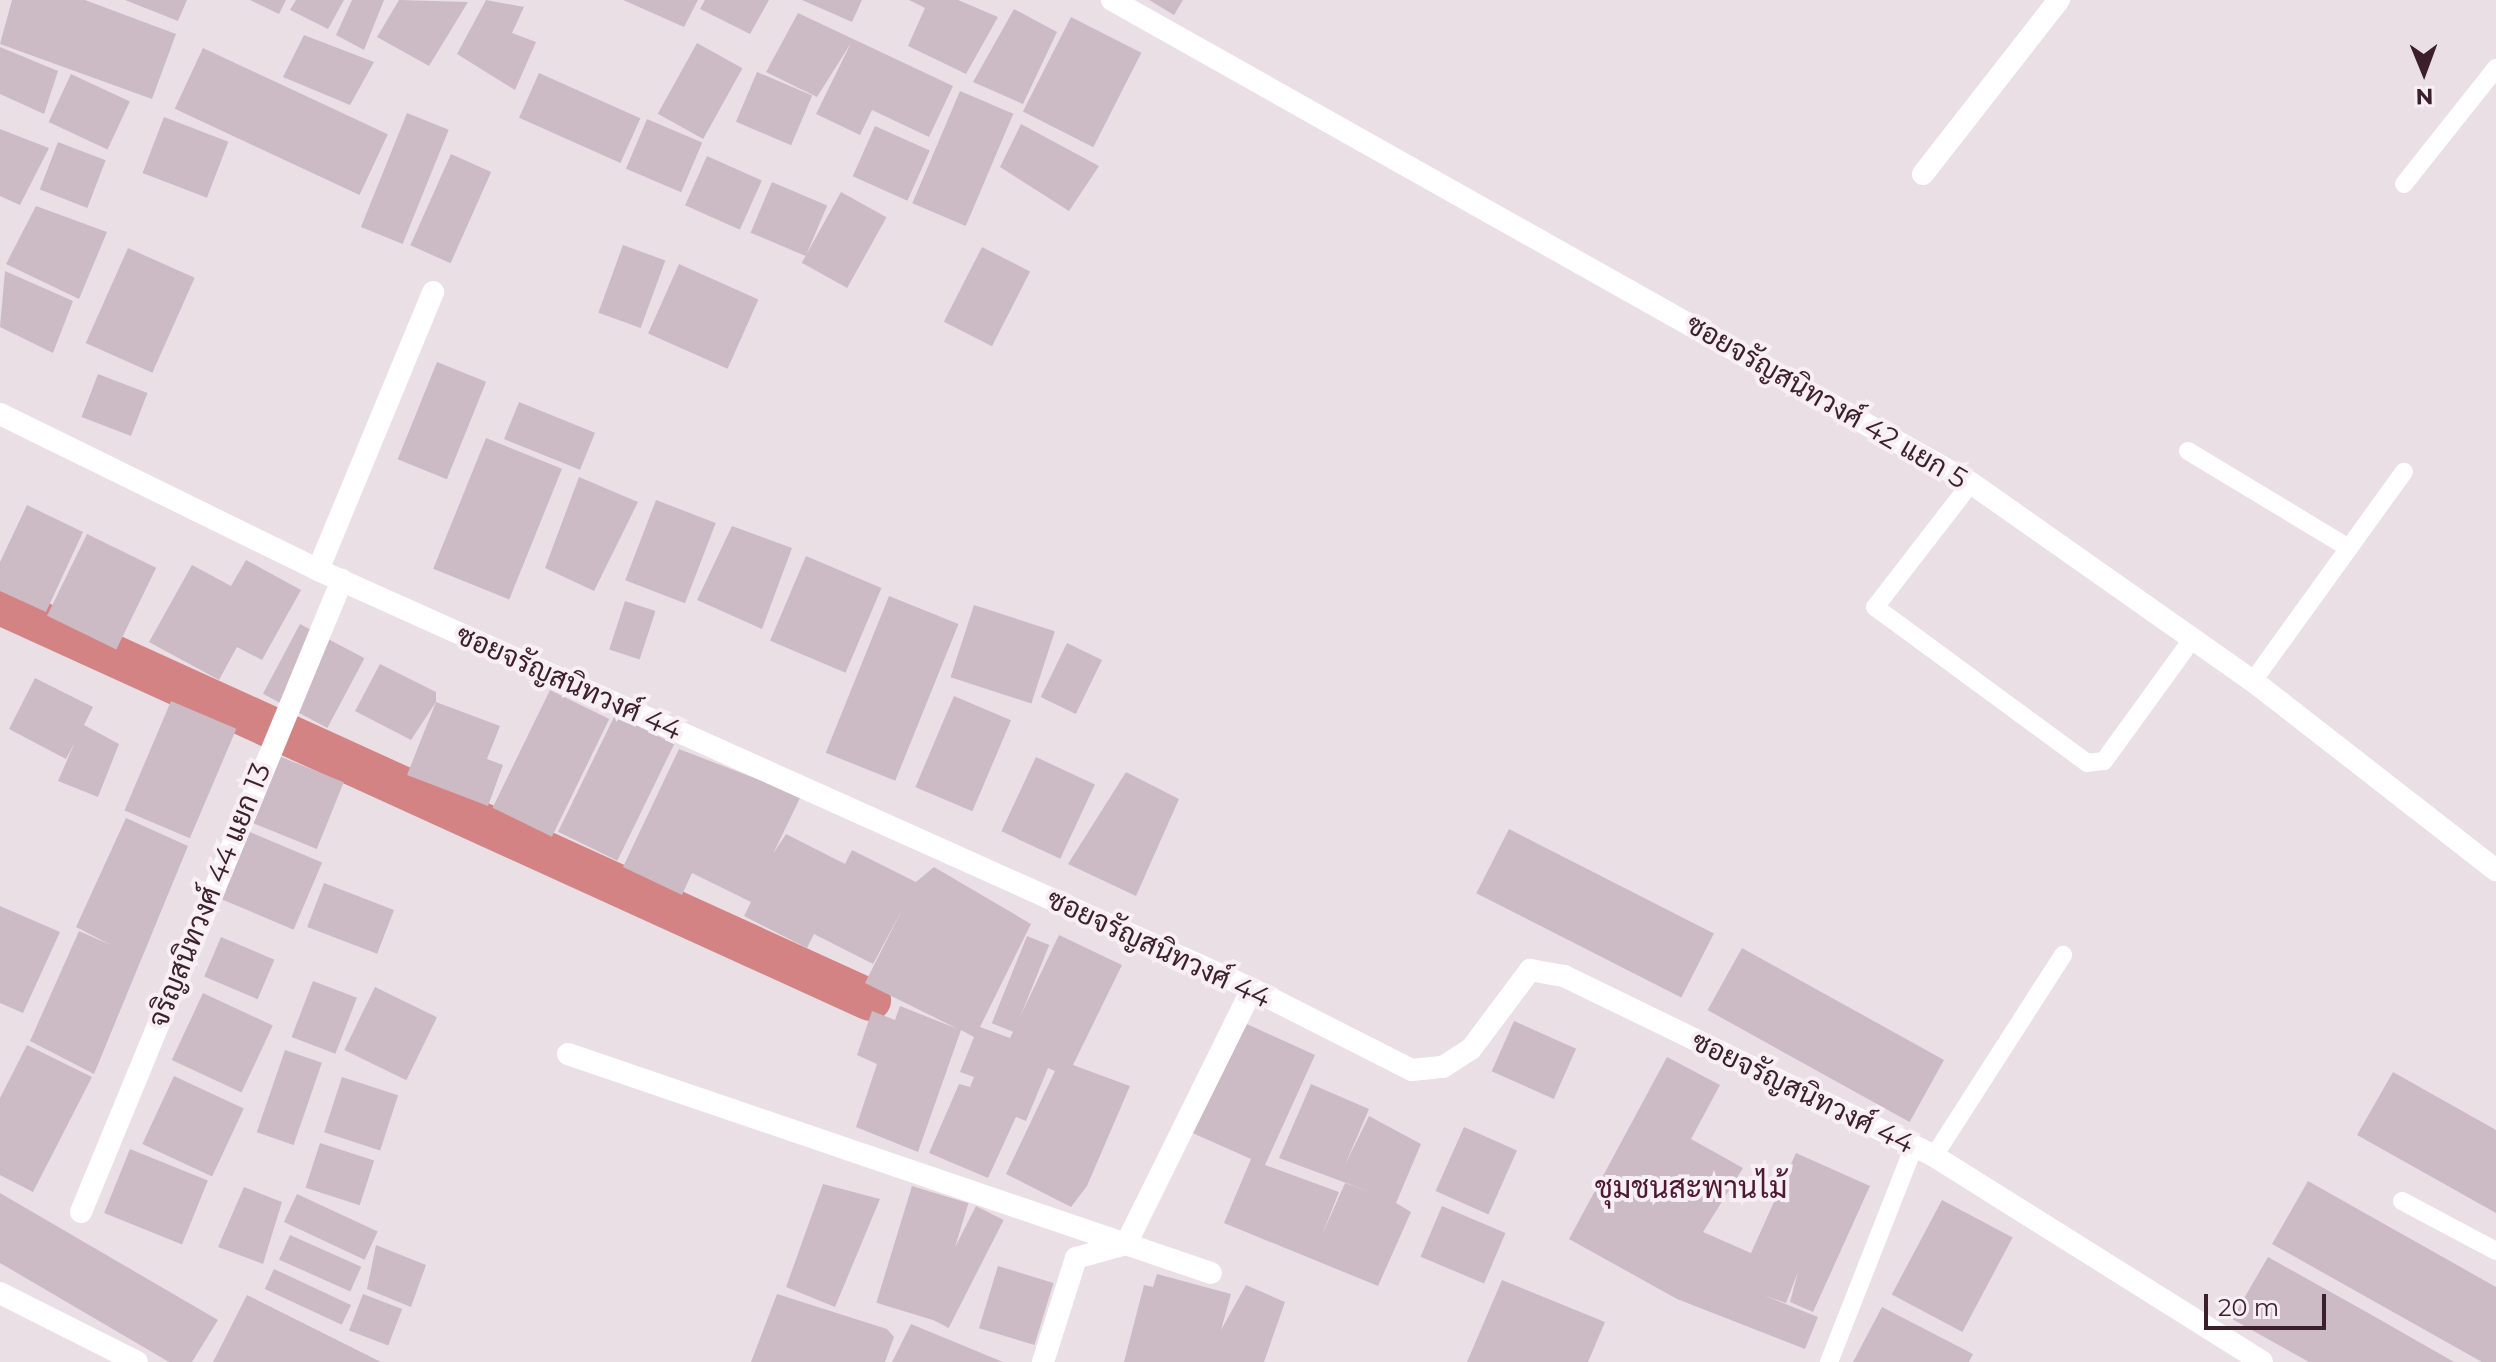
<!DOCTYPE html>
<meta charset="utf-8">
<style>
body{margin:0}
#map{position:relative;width:2496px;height:1362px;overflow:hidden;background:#ebdfe6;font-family:Montserrat,Sarabun,sans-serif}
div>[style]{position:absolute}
.canal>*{height:42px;margin:-21px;padding:0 21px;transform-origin:21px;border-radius:21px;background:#d38383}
.building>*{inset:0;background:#ccbbc5;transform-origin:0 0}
.service>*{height:18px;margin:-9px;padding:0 9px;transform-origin:9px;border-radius:9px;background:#fff}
.minor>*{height:22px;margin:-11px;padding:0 11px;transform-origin:11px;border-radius:11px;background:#fff}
span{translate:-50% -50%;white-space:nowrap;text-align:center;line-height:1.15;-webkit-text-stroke:8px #f7eff4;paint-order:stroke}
.street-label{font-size:28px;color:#3b1f2b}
.neighbourhood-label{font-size:30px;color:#4e1a2f}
.north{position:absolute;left:2384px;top:32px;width:80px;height:80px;-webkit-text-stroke:6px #f7eff4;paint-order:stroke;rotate:179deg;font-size:22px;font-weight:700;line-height:32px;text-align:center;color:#3b1f2b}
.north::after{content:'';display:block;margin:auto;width:28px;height:36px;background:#3b1f2b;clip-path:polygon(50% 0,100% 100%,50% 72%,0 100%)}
.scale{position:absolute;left:2204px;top:1294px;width:122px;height:36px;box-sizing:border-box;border:4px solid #3b1f2b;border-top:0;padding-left:10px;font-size:24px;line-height:28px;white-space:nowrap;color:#3b1f2b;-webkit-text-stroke:6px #f7eff4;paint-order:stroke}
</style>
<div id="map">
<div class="canal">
<div style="left:0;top:604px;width:956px;rotate:24.47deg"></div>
</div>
<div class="building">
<div style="clip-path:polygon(12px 0,85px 0,176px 34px,152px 99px,0 44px)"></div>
<div style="clip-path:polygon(125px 0,187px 0,178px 21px)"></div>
<div style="clip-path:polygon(250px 0,286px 0,279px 14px)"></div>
<div style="clip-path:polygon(296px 0,344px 0,328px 29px,290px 10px)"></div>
<div style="clip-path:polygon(352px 0,384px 0,364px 50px,336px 35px)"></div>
<div style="clip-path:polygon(399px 0,468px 2px,429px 66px,377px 37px)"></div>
<div style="clip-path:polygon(486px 0,524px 7px,512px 33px,536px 42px,515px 90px,457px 54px)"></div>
<div style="clip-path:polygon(623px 0,698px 0,684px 27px)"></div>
<div style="clip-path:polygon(705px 0,769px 0,750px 34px,700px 9px)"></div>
<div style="clip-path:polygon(802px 0,862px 0,852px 22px)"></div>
<div style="clip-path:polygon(909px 0,958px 0,998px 17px,966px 74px,908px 46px,925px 8px)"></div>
<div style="clip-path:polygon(1149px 0,1183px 0,1174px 15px)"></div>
<div style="clip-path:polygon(1014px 9px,1057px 32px,1023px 104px,973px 82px)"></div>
<div style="clip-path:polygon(798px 13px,953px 86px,929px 137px,872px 110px,860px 135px,816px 114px,851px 43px,817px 97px,766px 72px)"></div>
<div style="left:1071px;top:17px;width:79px;height:106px;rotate:27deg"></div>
<div style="clip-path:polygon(304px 35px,374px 62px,350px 105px,283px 77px)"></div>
<div style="left:697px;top:43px;width:52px;height:81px;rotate:29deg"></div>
<div style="clip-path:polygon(0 47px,58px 71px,44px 114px,0 94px)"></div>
<div style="left:203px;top:48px;width:204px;height:67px;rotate:25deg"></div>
<div style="left:757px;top:72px;width:60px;height:54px;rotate:23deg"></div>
<div style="left:539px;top:73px;width:111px;height:49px;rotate:24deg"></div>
<div style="left:71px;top:74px;width:65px;height:53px;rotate:25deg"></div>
<div style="left:960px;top:91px;width:58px;height:122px;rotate:23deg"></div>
<div style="left:407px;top:113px;width:45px;height:123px;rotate:22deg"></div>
<div style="left:164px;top:117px;width:69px;height:60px;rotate:21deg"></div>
<div style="left:647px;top:119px;width:60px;height:54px;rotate:23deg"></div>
<div style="clip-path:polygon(1021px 124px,1099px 166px,1069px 211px,1000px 167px)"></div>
<div style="left:875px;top:126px;width:60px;height:55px;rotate:24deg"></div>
<div style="clip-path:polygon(0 129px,49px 148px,20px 205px,0 196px)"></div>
<div style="left:58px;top:142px;width:51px;height:51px;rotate:21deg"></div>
<div style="left:451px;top:154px;width:44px;height:100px;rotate:24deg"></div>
<div style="left:707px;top:156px;width:60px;height:54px;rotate:24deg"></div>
<div style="left:772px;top:182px;width:60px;height:55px;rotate:23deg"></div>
<div style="left:841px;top:192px;width:52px;height:81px;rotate:29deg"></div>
<div style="clip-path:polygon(36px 206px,107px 232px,79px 299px,6px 264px)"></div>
<div style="left:623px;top:245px;width:45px;height:72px;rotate:20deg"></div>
<div style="left:982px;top:247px;width:54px;height:84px;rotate:27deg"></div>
<div style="left:128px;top:248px;width:73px;height:104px;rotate:24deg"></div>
<div style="left:679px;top:264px;width:87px;height:76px;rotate:24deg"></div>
<div style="clip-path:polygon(5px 271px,73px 301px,53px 353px,0 327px)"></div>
<div style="left:437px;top:362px;width:53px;height:105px;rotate:22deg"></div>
<div style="left:98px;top:374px;width:53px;height:46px;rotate:21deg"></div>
<div style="left:519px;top:402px;width:82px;height:40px;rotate:22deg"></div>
<div style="left:486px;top:438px;width:82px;height:141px;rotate:22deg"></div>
<div style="clip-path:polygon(579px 477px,638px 502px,594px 591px,545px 568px)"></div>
<div style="left:656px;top:500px;width:64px;height:86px;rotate:21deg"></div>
<div style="clip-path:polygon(27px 505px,83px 532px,46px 612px,0 591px,0 562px)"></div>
<div style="clip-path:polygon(732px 526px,792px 548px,762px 629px,697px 600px)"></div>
<div style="left:87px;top:534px;width:77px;height:91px;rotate:26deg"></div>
<div style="left:806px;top:556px;width:82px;height:92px;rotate:23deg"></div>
<div style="clip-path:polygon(246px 560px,301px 590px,262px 660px,237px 647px,219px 680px,149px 642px,192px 565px,231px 586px)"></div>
<div style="left:889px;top:596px;width:75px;height:169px;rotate:22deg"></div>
<div style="left:625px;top:601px;width:32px;height:51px;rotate:18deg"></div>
<div style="left:974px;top:605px;width:85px;height:76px;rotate:18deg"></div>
<div style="left:300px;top:624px;width:73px;height:79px;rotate:28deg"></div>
<div style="left:1067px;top:643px;width:39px;height:60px;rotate:26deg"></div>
<div style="clip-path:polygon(380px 664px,436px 692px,436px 702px,500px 726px,487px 759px,503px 765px,488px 806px,407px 775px,436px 702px,411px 740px,355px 711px)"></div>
<div style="clip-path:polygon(35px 678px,93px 707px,84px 725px,119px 744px,98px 797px,58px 781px,75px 742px,66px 759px,9px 729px)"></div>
<div style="left:550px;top:690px;width:66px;height:131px;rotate:26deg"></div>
<div style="left:954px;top:696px;width:62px;height:99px;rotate:23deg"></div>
<div style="left:171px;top:701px;width:71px;height:119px;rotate:23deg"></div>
<div style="left:615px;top:715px;width:66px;height:130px;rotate:26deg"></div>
<div style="clip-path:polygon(679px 749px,801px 796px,773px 854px,786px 834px,845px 864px,852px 850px,916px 882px,934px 867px,1031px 924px,980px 1027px,1010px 1038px,1059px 935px,1122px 965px,1073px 1065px,1130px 1086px,1087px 1186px,1071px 1207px,1006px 1174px,1055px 1071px,1048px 1068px,1026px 1121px,1016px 1117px,988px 1178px,929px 1153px,959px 1084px,970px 1087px,974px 1077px,960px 1072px,974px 1037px,961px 1030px,918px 1152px,856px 1127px,877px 1064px,857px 1055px,872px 1011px,895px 1020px,900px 1006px,958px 1029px,865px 983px,903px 908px,873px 964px,814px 934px,807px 948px,744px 916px,751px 902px,692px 873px,682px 895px,623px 867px)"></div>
<div style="left:264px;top:750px;width:86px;height:72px;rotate:22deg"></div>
<div style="left:1036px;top:757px;width:65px;height:82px;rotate:25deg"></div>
<div style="clip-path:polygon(1126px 772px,1179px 799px,1136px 896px,1068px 864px)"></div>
<div style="clip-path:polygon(126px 818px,188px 846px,94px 1074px,30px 1041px,79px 931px,111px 945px,76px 927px)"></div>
<div style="left:243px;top:829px;width:86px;height:73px;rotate:23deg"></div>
<div style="left:1509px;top:829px;width:230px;height:72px;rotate:27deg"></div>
<div style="left:324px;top:883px;width:75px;height:47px;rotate:21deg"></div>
<div style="clip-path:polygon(0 906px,60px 932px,23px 1013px,0 1003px)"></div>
<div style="left:1027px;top:936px;width:24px;height:94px;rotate:22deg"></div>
<div style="left:221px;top:937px;width:58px;height:43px;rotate:23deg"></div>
<div style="left:1742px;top:948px;width:231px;height:71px;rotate:29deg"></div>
<div style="left:313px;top:981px;width:47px;height:60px;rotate:21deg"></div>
<div style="left:375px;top:987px;width:69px;height:70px;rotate:26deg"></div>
<div style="left:203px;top:993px;width:77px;height:74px;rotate:25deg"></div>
<div style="clip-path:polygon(1238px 1020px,1315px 1055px,1265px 1165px,1339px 1192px,1322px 1235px,1345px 1183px,1373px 1193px,1279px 1158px,1311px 1084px,1369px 1109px,1345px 1165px,1369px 1116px,1421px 1144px,1396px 1203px,1411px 1212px,1378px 1286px,1224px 1223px,1251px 1159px,1188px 1131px)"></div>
<div style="left:1514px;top:1021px;width:68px;height:55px;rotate:24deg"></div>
<div style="clip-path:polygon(27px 1045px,92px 1077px,33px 1192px,0 1175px,0 1098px)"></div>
<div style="left:285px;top:1050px;width:39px;height:87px;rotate:19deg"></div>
<div style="clip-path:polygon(1667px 1057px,1720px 1085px,1691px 1139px,1743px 1168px,1703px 1232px,1751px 1253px,1796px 1153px,1870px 1186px,1813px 1312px,1790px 1302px,1798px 1272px,1786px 1303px,1763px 1295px,1818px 1317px,1805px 1349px,1677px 1299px,1569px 1239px)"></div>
<div style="clip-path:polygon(2393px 1072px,2496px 1130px,2496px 1213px,2357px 1135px)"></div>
<div style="left:174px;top:1076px;width:77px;height:75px;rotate:25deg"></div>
<div style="left:342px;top:1077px;width:59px;height:58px;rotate:18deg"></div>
<div style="left:1464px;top:1127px;width:58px;height:70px;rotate:24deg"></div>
<div style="left:320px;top:1143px;width:57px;height:47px;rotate:18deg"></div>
<div style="left:130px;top:1149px;width:84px;height:69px;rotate:22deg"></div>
<div style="clip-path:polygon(2308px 1181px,2496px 1287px,2496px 1362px,2482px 1362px,2272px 1244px)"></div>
<div style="clip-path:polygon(823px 1184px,880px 1199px,835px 1307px,786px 1287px)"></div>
<div style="left:912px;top:1186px;width:59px;height:122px;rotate:17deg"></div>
<div style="clip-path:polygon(244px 1187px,282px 1202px,263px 1264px,218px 1247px)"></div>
<div style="clip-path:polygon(0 1193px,218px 1320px,192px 1362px,169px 1362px,0 1263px)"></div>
<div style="left:297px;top:1194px;width:89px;height:31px;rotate:25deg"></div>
<div style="left:1942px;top:1200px;width:80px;height:107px;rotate:28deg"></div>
<div style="left:976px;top:1206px;width:31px;height:121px;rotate:27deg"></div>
<div style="left:1442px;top:1206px;width:69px;height:55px;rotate:23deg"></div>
<div style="left:290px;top:1235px;width:78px;height:27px;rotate:24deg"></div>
<div style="clip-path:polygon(376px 1245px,426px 1265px,411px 1307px,367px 1289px)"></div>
<div style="clip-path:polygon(2268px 1257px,2370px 1314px,2454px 1362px,2309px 1362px,2232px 1319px)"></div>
<div style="left:998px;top:1266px;width:58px;height:65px;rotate:17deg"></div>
<div style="left:274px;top:1269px;width:85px;height:22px;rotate:25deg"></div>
<div style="clip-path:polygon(1157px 1274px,1231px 1294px,1221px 1330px,1246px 1285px,1285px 1302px,1264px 1362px,1124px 1362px,1144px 1285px,1153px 1287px)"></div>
<div style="clip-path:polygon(1502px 1280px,1605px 1322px,1588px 1362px,1467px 1362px)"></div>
<div style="left:363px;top:1294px;width:42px;height:39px;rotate:21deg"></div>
<div style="clip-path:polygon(777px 1294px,887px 1329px,894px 1337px,885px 1362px,751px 1362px)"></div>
<div style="clip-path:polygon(247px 1295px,381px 1362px,213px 1362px)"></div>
<div style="clip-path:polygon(1882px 1307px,1973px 1354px,1969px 1362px,1853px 1362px)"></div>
<div style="clip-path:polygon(911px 1324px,1003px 1362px,892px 1362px)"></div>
</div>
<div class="service">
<div style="left:2404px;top:184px;width:148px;rotate:-51.6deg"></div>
<div style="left:2188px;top:451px;width:188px;rotate:31.1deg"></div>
<div style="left:1971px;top:483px;width:157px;rotate:127.7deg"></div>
<div style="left:1875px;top:607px;width:263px;rotate:36.3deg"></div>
<div style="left:2087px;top:763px;width:17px;rotate:-7deg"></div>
<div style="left:2104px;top:761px;width:152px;rotate:-54.1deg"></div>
<div style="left:2253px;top:681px;width:258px;rotate:-54.2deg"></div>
<div style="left:1934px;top:1156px;width:239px;rotate:-57.3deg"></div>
<div style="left:2402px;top:1201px;width:106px;rotate:28deg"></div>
<div style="left:1829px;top:1362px;width:232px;rotate:-68.5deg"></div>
</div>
<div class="minor">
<div style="left:1112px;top:0;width:985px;rotate:29.35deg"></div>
<div style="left:1971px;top:483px;width:345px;rotate:35.1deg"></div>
<div style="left:2253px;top:681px;width:308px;rotate:37.9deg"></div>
<div style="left:1923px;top:174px;width:221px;rotate:-52deg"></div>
<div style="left:0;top:414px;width:354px;rotate:26.1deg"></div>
<div style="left:318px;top:570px;width:1024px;rotate:24.16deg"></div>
<div style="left:1252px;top:989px;width:179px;rotate:26.9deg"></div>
<div style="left:1412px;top:1070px;width:31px;rotate:-6deg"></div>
<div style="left:1443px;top:1067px;width:33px;rotate:-33deg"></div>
<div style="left:1471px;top:1049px;width:99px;rotate:-53.2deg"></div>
<div style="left:1530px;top:970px;width:35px;rotate:10deg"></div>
<div style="left:1564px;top:976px;width:411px;rotate:25.9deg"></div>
<div style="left:1934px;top:1156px;width:387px;rotate:32.1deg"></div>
<div style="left:318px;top:570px;width:301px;rotate:-67.5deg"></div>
<div style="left:568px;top:1054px;width:679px;rotate:18.81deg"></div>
<div style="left:81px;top:1212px;width:684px;rotate:-67.56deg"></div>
<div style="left:0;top:1293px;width:153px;rotate:26.7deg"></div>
<div style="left:1043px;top:1362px;width:109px;rotate:-72.4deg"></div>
<div style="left:1076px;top:1258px;width:52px;rotate:-15.6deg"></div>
<div style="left:1126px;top:1244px;width:284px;rotate:-63.7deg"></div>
</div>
<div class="street-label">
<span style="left:1827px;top:401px;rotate:30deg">ซอยจรัญสนิทวงศ์ 42 แยก 5</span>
<span style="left:569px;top:682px;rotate:24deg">ซอยจรัญสนิทวงศ์ 44</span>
<span style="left:209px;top:895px;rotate:-68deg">จริญสนิทวงศ์ 44 แยก 13</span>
<span style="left:1159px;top:948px;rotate:25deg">ซอยจรัญสนิทวงศ์ 44</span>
<span style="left:1803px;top:1092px;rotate:26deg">ซอยจรัญสนิทวงศ์ 44</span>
</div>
<div class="neighbourhood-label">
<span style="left:1691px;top:1188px">ชุมชนสะพานไม้</span>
</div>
<div class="north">N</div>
<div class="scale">20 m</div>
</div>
